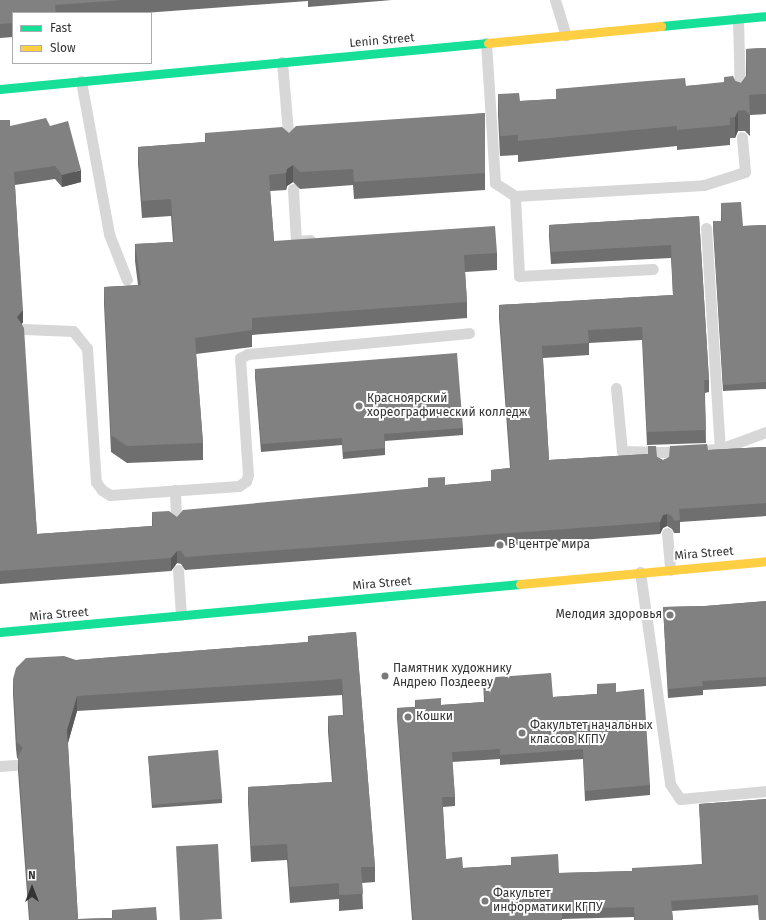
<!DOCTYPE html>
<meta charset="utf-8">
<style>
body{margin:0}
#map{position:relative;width:766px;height:920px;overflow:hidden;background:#fff;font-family:"Fira Sans",sans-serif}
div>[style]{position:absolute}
.lane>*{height:11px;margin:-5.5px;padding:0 5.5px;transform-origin:5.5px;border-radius:5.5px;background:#d7d7d7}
.fast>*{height:9px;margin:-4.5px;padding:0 4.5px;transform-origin:4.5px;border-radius:4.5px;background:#16e098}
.slow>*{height:9px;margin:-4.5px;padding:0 4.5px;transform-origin:4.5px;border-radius:4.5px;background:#ffcf43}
.wall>*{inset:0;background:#6f6f6f}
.shaded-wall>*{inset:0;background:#5a5a5a}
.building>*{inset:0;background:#818181;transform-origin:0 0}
.dots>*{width:11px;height:11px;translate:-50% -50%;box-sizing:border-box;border:2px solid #fff;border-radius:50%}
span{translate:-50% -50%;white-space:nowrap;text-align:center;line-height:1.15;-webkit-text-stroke:4px #fff;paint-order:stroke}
.street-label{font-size:12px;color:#333}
.poi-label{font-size:12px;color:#333}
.left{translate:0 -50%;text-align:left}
.right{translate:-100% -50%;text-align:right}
.legend{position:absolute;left:12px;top:12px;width:140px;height:52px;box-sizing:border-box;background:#fff;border:1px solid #adadad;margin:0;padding:5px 7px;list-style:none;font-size:12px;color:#333}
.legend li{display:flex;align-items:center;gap:8px;height:20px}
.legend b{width:20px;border:1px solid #adadad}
.north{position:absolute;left:12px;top:868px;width:40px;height:40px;-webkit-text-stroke:3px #fff;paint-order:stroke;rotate:0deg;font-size:11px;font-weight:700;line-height:16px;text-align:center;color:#333}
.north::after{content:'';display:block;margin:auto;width:14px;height:18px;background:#333;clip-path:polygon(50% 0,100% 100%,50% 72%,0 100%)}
</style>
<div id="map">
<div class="lane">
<div style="left:555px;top:0;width:37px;rotate:73deg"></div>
<div style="left:738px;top:19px;width:77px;rotate:88.5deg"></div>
<div style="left:486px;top:43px;width:140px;rotate:86.3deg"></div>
<div style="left:495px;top:183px;width:24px;rotate:33deg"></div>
<div style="left:515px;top:196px;width:189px;rotate:-3.3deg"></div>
<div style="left:704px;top:185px;width:43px;rotate:-17.6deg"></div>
<div style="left:745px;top:172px;width:35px;rotate:-95deg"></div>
<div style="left:282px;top:62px;width:81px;rotate:85.1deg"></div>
<div style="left:81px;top:81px;width:156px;rotate:79.6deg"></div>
<div style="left:109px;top:234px;width:49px;rotate:68.6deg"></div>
<div style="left:293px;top:189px;width:52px;rotate:86.7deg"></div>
<div style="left:296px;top:241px;width:14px;rotate:-4deg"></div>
<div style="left:515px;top:196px;width:80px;rotate:87.1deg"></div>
<div style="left:519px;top:276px;width:134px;rotate:-3deg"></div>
<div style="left:706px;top:228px;width:221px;rotate:86.4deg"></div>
<div style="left:24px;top:329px;width:49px;rotate:2.3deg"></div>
<div style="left:73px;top:331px;width:22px;rotate:51deg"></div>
<div style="left:87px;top:348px;width:134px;rotate:86.2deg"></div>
<div style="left:96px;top:482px;width:10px;rotate:53deg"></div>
<div style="left:102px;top:490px;width:9px;rotate:32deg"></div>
<div style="left:110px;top:495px;width:129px;rotate:-4deg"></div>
<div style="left:239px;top:486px;width:9px;rotate:-36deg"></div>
<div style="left:246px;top:481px;width:6px;rotate:-72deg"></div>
<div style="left:248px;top:475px;width:117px;rotate:-93.9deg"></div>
<div style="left:240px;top:358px;width:9px;rotate:-27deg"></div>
<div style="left:248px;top:354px;width:222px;rotate:-5.4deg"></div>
<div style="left:616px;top:388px;width:63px;rotate:84.6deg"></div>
<div style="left:622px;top:451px;width:41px;rotate:1.4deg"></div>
<div style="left:663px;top:452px;width:57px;rotate:-3deg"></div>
<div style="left:720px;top:449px;width:49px;rotate:-20.3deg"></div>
<div style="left:175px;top:490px;width:33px;rotate:88deg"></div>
<div style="left:667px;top:533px;width:37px;rotate:85deg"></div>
<div style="left:178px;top:570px;width:45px;rotate:86.2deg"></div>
<div style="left:640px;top:572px;width:214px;rotate:81.9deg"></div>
<div style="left:670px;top:784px;width:18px;rotate:56deg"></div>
<div style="left:680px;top:799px;width:86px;rotate:-5.3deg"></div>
<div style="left:0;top:766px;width:16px;rotate:-4deg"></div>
</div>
<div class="fast">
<div style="left:661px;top:26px;width:105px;rotate:-5.4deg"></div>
<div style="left:0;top:89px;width:490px;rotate:-5.4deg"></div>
<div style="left:0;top:632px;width:522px;rotate:-5.27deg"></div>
</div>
<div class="slow">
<div style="left:488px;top:43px;width:174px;rotate:-5.6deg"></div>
<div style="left:520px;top:584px;width:247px;rotate:-5.3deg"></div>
</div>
<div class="wall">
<div style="clip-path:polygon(0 0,392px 0,308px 7px,308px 1px,144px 13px,13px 13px,13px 37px,0 38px)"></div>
<div style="clip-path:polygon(766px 48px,766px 114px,750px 115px,750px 136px,745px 131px,738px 131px,735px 138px,730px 138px,730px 145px,677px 150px,677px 146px,518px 162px,518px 155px,500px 156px,498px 115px,498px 94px,520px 101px,556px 99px,556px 89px,686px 86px,724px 83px,724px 77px,741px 83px,746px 76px,746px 49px)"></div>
<div style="clip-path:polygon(485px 113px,485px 190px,354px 199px,353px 185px,300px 189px,293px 182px,287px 186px,286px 190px,270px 191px,274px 241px,497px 253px,497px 270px,465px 272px,467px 302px,467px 318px,252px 335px,252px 347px,196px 354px,203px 443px,203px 460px,127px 463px,111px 452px,104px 304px,104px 287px,138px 285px,135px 261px,135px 244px,173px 242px,171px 216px,142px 218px,138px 164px,138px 147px,205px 142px,205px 133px,289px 133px)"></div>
<div style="clip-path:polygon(0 120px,10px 126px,50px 126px,81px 182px,62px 187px,55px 179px,15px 185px,23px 322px,22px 324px,37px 534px,152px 526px,152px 512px,177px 517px,428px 487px,428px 478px,445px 485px,491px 481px,491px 470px,510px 468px,499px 318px,499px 305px,673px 295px,671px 258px,551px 264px,549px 237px,549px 225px,699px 216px,709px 380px,709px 392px,705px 393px,706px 443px,647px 445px,642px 340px,589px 343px,589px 355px,543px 358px,549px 460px,648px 454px,648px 446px,657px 457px,663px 460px,708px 450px,766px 447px,766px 516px,680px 522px,680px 533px,674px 533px,672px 529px,667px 526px,663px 528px,660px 534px,185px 570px,181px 564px,177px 563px,171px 571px,0 584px)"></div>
<div style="clip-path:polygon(721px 203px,743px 226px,766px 225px,766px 389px,723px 391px,713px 228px,713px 221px,721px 221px)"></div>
<div style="clip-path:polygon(255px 369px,463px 428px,463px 435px,385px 441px,385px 455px,343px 459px,342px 445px,261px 452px,255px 377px)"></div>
<div style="clip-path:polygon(766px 601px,766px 686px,703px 690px,703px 695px,668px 698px,663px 607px,705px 606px)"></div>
<div style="clip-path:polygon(356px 632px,375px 867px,375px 882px,362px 883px,363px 909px,339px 911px,339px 899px,290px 903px,287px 860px,251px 862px,248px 803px,248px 787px,332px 782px,328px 732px,328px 716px,343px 715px,342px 695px,77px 711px,68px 743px,78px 919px,112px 918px,112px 910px,157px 920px,29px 920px,18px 771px,18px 759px,17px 758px,16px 749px,13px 694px,13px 679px,76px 660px,308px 642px,308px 636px)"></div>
<div style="clip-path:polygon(483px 678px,553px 697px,597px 694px,597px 684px,616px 692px,650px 785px,650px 795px,585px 801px,583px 759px,500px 765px,500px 759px,452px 762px,455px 797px,455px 806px,443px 807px,446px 859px,463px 868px,511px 865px,511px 857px,559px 873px,632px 871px,702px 864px,699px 804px,766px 799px,766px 920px,759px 920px,758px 905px,672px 911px,673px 920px,634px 920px,634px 917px,562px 919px,562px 920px,412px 920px,397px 718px,397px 708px,415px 707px,415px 700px,441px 705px,484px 702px)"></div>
<div style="clip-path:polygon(148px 756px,222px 799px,222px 803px,152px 808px)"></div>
</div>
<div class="shaded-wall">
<div style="clip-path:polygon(738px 111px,738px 131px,735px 138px,735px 117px)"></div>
<div style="clip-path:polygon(293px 165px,293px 182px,287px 186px,286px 190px,286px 173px,287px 169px)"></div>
<div style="clip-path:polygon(81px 170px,81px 182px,62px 187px,62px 175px)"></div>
<div style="clip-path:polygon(23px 310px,23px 322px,17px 329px,17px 317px)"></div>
<div style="clip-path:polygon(667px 514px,667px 526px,663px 528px,660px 534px,660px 522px,663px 515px)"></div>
<div style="clip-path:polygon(177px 551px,177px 563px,171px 571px,171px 558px)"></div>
<div style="clip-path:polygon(77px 696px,77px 711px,67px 746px,67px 730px)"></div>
</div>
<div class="building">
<div style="clip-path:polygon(0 0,123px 0,55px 5px,56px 13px,13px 13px,13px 23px,0 24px)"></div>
<div style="clip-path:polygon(766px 48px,766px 94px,749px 95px,750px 115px,745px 110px,738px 111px,735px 117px,730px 118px,730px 125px,677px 130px,677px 126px,518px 141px,518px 135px,500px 136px,498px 94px,519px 93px,520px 101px,556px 99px,556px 89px,635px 82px,685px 78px,686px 86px,724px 82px,724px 77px,733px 76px,736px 82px,741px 83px,747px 76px,746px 49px)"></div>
<div style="clip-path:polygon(485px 113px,485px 173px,354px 182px,353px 169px,300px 172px,293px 165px,287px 169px,286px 173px,269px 175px,274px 241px,495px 226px,497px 253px,464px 255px,467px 302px,252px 318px,252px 330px,195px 338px,203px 443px,127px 446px,111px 435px,104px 287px,141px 285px,135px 244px,174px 242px,171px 199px,142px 201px,138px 147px,206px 142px,205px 133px,282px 127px,289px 133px,296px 126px)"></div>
<div style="clip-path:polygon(46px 118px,50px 126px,68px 121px,81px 170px,62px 175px,55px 166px,14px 172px,23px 310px,17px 317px,24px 328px,37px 534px,153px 526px,152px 512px,169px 511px,177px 517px,183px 510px,428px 487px,428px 478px,445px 477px,445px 485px,491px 481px,491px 470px,511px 468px,499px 305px,673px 295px,671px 245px,551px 252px,549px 225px,699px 216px,709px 380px,704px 380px,706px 430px,647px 432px,642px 327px,588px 330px,589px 343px,542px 346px,549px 460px,648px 454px,648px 446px,656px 446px,657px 457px,663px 460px,669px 457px,670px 446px,707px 444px,708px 450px,766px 447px,766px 503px,679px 509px,680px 520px,674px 521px,672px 516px,667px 514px,663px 515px,660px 522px,185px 557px,181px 551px,177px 551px,171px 558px,0 571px,0 120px,10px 120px,10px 126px)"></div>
<div style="clip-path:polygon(741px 202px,743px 226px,766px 225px,766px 382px,723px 385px,713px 221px,722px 221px,721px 203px)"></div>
<div style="clip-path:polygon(457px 353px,463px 428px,384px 434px,385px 448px,343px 452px,342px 438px,261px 444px,255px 369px)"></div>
<div style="clip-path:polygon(766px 601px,766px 677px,702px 681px,703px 686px,668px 689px,663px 607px,705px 606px)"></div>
<div style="clip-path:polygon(356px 632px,375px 867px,361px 867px,363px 894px,339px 895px,339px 883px,290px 887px,287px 844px,251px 846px,248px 787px,333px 782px,328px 716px,344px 715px,342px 679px,77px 696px,67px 730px,78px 919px,113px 918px,112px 910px,156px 907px,157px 920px,30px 920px,18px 756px,23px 748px,17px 742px,13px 679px,16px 668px,26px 658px,64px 656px,76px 660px,309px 642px,308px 636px)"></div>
<div style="clip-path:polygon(551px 673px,553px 697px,598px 694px,597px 684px,616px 683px,616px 692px,644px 689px,650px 785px,585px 791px,583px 749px,500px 755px,500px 749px,452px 752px,455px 797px,442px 797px,446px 859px,462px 857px,463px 868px,511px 865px,511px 857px,558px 854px,559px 873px,632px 871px,632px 868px,703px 864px,699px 804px,766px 799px,766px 920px,759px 920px,758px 895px,671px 901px,673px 920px,635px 920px,634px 907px,562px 909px,562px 920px,413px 920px,397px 708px,416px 707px,415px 700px,441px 698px,441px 705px,485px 702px,483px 678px)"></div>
<div style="left:218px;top:750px;width:49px;height:70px;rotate:85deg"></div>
<div style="left:218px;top:844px;width:75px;height:42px;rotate:87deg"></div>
</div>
<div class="dots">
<div style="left:359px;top:406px;background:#7a7a7a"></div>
<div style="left:500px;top:545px;background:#7a7a7a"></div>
<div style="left:670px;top:615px;background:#7a7a7a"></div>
<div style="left:385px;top:676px;background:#7a7a7a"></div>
<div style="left:408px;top:717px;background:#7a7a7a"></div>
<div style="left:522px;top:733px;background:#7a7a7a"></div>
<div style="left:485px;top:901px;background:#7a7a7a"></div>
</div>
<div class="street-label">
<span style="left:382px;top:41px;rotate:-5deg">Lenin Street</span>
<span style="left:704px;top:554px;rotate:-5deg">Mira Street</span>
<span style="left:382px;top:584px;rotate:-5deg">Mira Street</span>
<span style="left:59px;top:615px;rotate:-5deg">Mira Street</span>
</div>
<div class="poi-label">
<span class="left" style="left:367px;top:406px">Красноярский<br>хореографический колледж</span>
<span class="left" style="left:508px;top:545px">В центре мира</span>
<span class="right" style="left:662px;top:615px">Мелодия здоровья</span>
<span class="left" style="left:393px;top:676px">Памятник художнику<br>Андрею Поздееву</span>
<span class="left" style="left:416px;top:717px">Кошки</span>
<span class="left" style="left:530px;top:733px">Факультет начальных<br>классов КГПУ</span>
<span class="left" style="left:493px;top:901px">Факультет<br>информатики КГПУ</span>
</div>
<ul class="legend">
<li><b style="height:5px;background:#16e098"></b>Fast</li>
<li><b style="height:5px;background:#ffcf43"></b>Slow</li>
</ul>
<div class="north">N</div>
</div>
